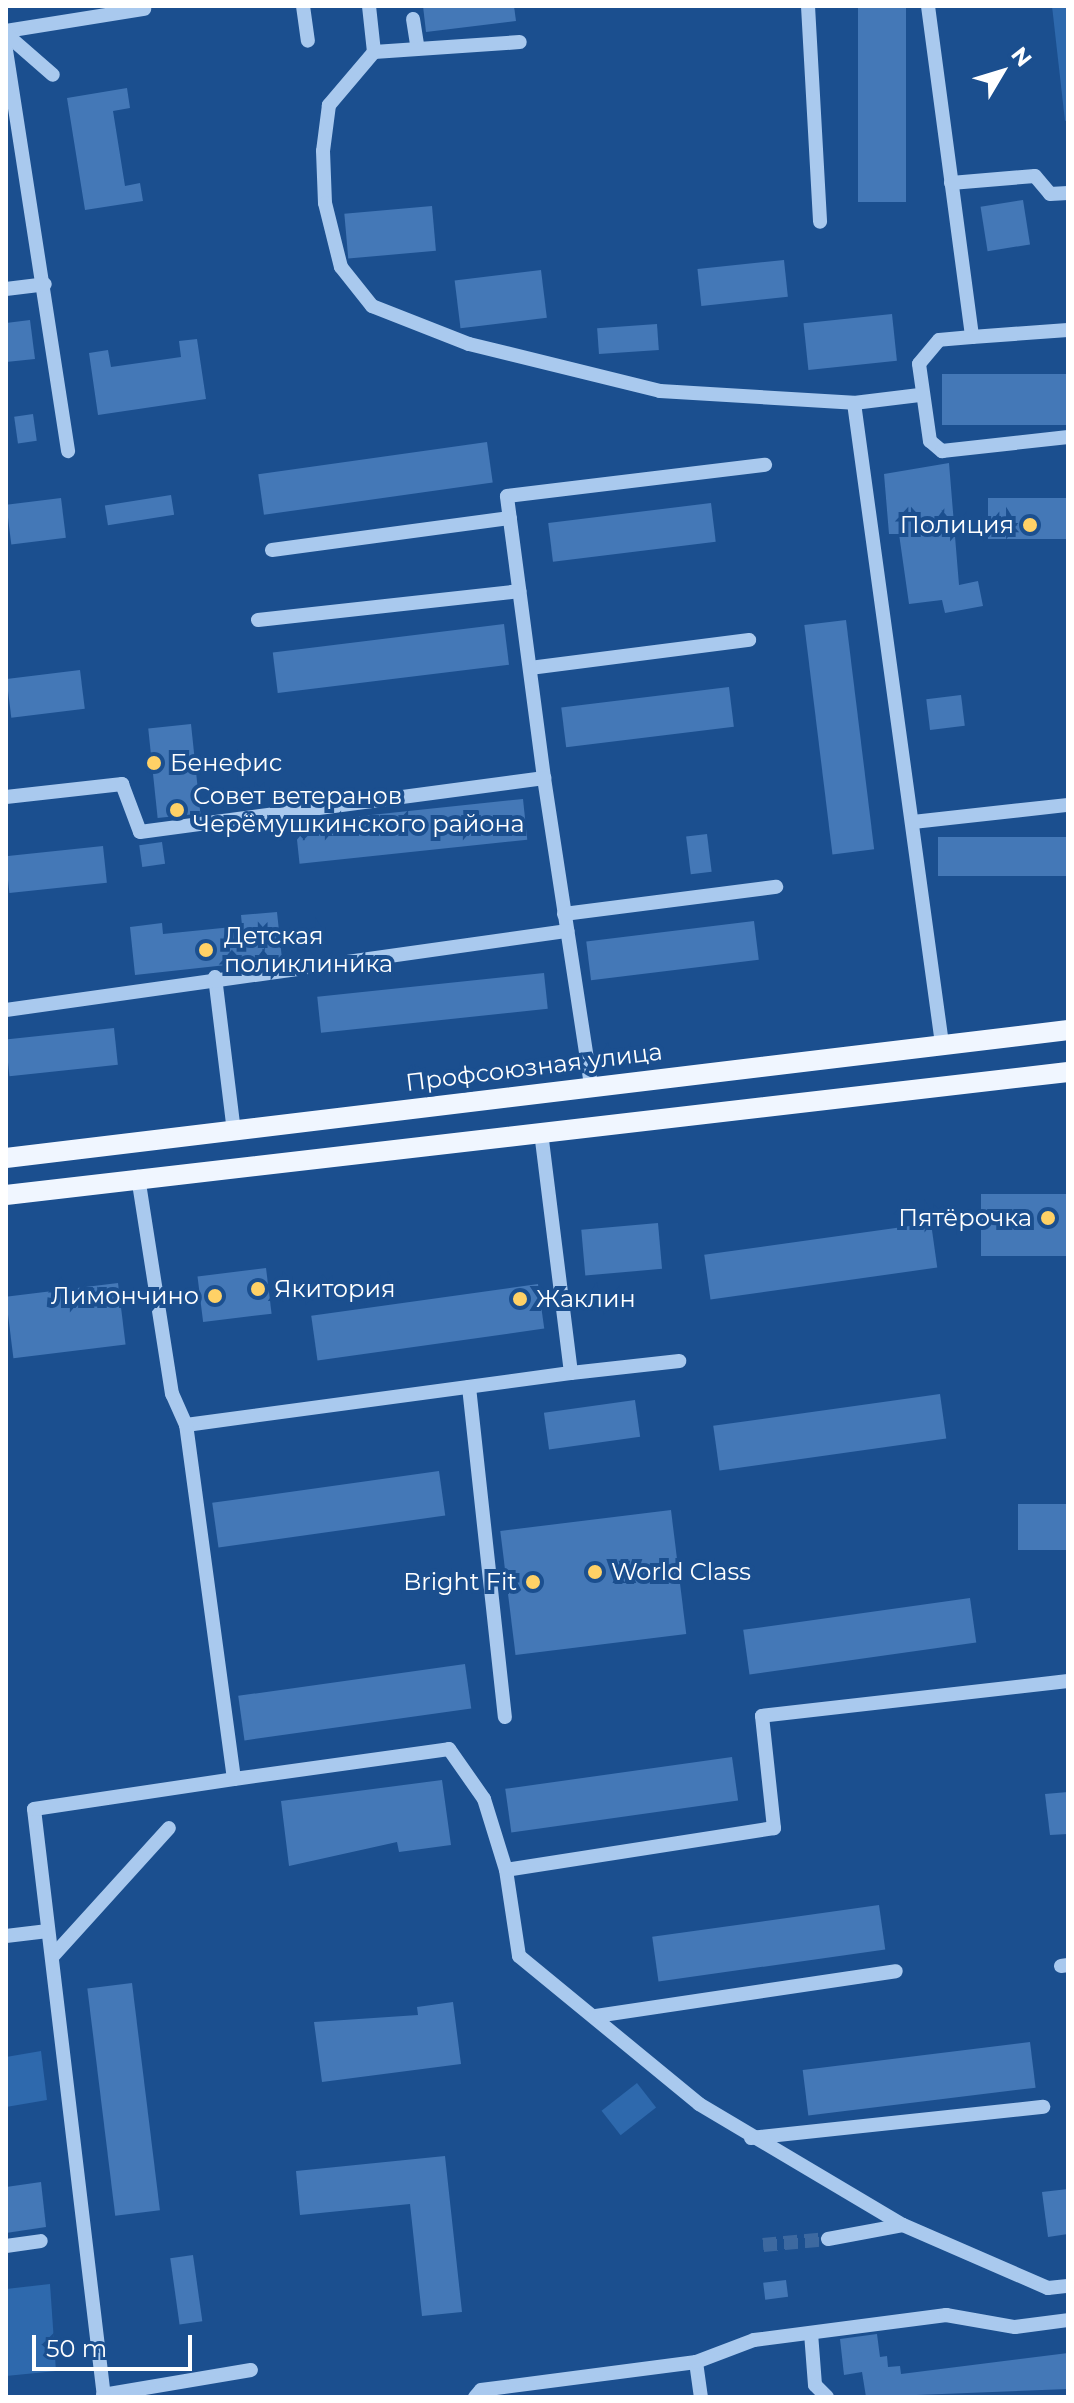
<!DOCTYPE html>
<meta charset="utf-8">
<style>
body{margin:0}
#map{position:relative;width:1074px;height:2403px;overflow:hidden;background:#1b4f8f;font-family:Montserrat,sans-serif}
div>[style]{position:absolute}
.green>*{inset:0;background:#2e69ad;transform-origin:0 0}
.building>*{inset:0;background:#4478b7;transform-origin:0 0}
.minor-tunnel>*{height:14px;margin-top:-7px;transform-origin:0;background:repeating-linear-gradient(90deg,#3d69a0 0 14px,transparent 0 21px)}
.minor>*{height:14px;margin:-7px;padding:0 7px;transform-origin:7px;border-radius:7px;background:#a9c9ee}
.major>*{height:20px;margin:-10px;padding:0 10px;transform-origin:10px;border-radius:10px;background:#f0f6ff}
.dots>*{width:22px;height:22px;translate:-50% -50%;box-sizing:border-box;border:4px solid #1b4f8f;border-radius:50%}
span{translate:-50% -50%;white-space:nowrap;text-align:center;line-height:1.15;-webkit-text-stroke:8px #1b4f8f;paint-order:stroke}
.poi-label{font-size:24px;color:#fff}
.right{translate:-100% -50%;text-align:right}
.left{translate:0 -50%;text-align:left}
.street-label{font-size:24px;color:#fff}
.frame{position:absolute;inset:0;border:8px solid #fff;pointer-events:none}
.north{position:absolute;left:962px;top:32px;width:80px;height:80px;-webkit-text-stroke:6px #1b4f8f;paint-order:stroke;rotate:52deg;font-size:22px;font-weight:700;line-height:32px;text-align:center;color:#fff}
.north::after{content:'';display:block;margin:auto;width:28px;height:36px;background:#fff;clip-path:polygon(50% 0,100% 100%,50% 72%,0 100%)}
.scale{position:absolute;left:32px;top:2335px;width:160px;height:36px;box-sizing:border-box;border:4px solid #fff;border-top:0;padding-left:10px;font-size:24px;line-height:28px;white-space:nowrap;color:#fff;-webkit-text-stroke:6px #1b4f8f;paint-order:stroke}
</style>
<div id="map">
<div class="green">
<div style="clip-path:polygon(1052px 6px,1068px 6px,1068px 120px,1065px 121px)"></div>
<div style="clip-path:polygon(41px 2051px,47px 2100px,6px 2107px,6px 2057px)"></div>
<div style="left:637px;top:2083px;width:31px;height:45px;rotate:52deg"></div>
<div style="clip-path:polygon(50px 2284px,56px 2371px,6px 2376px,6px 2289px)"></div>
</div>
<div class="building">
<div style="clip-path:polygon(423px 6px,514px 6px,516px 21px,426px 32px)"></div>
<div style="left:858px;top:6px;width:48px;height:196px"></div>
<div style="clip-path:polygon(127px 88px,130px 108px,113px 111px,125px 186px,140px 183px,143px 201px,85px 210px,67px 98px)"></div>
<div style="left:1023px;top:200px;width:45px;height:43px;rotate:81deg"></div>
<div style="left:432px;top:206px;width:45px;height:88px;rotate:85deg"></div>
<div style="left:784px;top:260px;width:37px;height:87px;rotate:84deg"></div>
<div style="left:541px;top:270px;width:48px;height:87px;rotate:83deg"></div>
<div style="left:892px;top:314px;width:47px;height:89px;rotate:84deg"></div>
<div style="clip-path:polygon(30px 320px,35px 359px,6px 362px,6px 323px)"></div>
<div style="left:657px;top:324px;width:26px;height:60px;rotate:86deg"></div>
<div style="clip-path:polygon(197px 339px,206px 399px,98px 415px,89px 353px,108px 350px,111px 367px,181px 357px,179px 341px)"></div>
<div style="left:1068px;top:374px;width:51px;height:126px;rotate:90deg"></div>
<div style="left:33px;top:414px;width:27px;height:19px;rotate:82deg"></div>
<div style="left:487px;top:442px;width:41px;height:231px;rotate:82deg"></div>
<div style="clip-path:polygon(949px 463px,959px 585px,978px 581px,983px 606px,945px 613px,942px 600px,909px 604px,899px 534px,889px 534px,884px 474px)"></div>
<div style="left:171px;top:495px;width:20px;height:67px;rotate:81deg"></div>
<div style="left:61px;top:498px;width:40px;height:55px;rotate:83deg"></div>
<div style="left:1068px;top:498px;width:41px;height:80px;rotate:90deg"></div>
<div style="left:711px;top:503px;width:39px;height:164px;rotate:83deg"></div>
<div style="left:846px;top:620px;width:231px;height:42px;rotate:83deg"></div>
<div style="left:504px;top:624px;width:41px;height:233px;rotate:83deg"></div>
<div style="left:80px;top:670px;width:39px;height:74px;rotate:83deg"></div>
<div style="left:729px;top:687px;width:40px;height:169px;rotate:83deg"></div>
<div style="left:961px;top:695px;width:31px;height:35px;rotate:83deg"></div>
<div style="left:191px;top:724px;width:90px;height:43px;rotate:84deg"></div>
<div style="left:523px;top:799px;width:41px;height:229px;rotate:84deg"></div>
<div style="left:707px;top:834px;width:38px;height:21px;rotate:83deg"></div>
<div style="left:1068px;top:837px;width:39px;height:130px;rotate:90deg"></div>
<div style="left:162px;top:842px;width:22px;height:23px;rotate:82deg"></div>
<div style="left:103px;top:846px;width:37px;height:98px;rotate:84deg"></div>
<div style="clip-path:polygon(277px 912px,282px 959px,135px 975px,130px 927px,162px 923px,163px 934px,242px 926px,241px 915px)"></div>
<div style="left:754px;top:921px;width:39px;height:169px;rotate:83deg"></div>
<div style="left:544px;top:973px;width:36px;height:228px;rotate:84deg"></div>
<div style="left:114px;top:1028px;width:37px;height:109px;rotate:84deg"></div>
<div style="left:1068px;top:1194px;width:62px;height:87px;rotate:90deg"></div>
<div style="left:658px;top:1223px;width:46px;height:77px;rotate:85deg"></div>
<div style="left:931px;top:1223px;width:45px;height:229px;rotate:82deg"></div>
<div style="left:266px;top:1268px;width:46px;height:69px;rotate:83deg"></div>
<div style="left:118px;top:1283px;width:62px;height:113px;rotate:83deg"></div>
<div style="left:538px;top:1284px;width:45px;height:229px;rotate:82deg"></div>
<div style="left:940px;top:1394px;width:45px;height:229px;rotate:82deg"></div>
<div style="left:635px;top:1400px;width:37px;height:92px;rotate:82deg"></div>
<div style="left:439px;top:1471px;width:45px;height:229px;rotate:82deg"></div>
<div style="left:1068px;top:1504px;width:46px;height:50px;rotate:90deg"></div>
<div style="left:671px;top:1510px;width:125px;height:172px;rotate:83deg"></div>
<div style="left:970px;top:1598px;width:45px;height:229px;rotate:82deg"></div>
<div style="left:465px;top:1664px;width:45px;height:229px;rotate:82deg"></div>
<div style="left:732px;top:1757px;width:44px;height:229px;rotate:82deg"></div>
<div style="clip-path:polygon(442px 1780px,451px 1845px,399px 1852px,397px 1842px,289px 1866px,281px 1801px)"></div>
<div style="clip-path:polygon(1068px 1792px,1068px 1834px,1050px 1835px,1045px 1794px)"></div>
<div style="left:879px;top:1905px;width:45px;height:229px;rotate:82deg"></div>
<div style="left:132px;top:1983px;width:229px;height:45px;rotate:83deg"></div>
<div style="clip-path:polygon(453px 2002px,461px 2064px,322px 2082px,314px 2022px,418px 2015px,417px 2007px)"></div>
<div style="left:1030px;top:2042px;width:46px;height:229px;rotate:83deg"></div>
<div style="clip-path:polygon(445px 2156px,462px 2312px,422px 2316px,410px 2204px,300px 2215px,296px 2171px)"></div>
<div style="clip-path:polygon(41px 2182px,46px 2227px,6px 2233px,6px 2187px)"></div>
<div style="clip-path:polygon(1068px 2189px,1068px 2234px,1048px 2237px,1042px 2192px)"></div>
<div style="left:193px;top:2255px;width:67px;height:23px;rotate:82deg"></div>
<div style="left:786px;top:2280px;width:17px;height:23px;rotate:83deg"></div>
<div style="clip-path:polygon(877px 2334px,880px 2357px,887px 2356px,888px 2367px,900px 2366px,901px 2374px,1068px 2353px,1068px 2389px,866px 2397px,862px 2372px,844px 2375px,840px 2339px)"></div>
</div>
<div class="minor-tunnel">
<div style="left:763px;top:2245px;width:65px;rotate:-5.3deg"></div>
</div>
<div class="minor">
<div style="left:303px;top:6px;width:35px;rotate:82deg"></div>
<div style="left:369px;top:6px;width:46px;rotate:83.8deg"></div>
<div style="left:374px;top:52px;width:70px;rotate:130.3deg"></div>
<div style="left:329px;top:105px;width:46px;rotate:97.4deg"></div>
<div style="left:323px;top:151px;width:52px;rotate:87.8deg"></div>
<div style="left:325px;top:203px;width:66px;rotate:76deg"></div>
<div style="left:341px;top:267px;width:50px;rotate:51.5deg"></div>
<div style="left:372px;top:306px;width:104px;rotate:21.4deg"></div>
<div style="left:469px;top:344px;width:197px;rotate:13.8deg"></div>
<div style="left:660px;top:391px;width:194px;rotate:3.5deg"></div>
<div style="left:854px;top:403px;width:66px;rotate:-6.9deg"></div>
<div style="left:808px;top:6px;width:216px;rotate:86.8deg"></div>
<div style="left:928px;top:6px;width:334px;rotate:82.4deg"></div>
<div style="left:972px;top:337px;width:96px;rotate:-4.2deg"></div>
<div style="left:413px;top:19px;width:30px;rotate:81deg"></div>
<div style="left:6px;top:31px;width:140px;rotate:-9.1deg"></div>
<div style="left:6px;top:34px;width:62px;rotate:41.1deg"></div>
<div style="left:6px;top:50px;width:406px;rotate:81.2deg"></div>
<div style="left:374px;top:52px;width:146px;rotate:-3.9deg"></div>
<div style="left:951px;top:183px;width:84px;rotate:-4.8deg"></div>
<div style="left:1035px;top:176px;width:23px;rotate:50deg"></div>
<div style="left:1050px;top:194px;width:18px;rotate:-3deg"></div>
<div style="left:6px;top:289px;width:39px;rotate:-7deg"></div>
<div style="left:972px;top:337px;width:33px;rotate:175deg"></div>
<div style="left:939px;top:340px;width:31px;rotate:130deg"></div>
<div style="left:919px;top:364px;width:78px;rotate:81.9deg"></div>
<div style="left:930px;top:441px;width:16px;rotate:40deg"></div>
<div style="left:942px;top:451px;width:127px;rotate:-6.3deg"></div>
<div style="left:854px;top:403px;width:647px;rotate:82.18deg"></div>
<div style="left:272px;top:550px;width:240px;rotate:-7.7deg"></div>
<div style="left:258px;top:620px;width:263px;rotate:-6.3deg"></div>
<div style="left:530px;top:668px;width:221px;rotate:-7.3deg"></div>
<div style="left:544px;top:778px;width:284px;rotate:-97.5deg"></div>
<div style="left:507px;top:496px;width:260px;rotate:-6.9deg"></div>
<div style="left:6px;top:797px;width:117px;rotate:-6.4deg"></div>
<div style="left:122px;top:784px;width:51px;rotate:69.4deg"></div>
<div style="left:140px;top:832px;width:408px;rotate:-7.6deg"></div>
<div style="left:544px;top:778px;width:311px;rotate:81.3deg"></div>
<div style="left:913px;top:822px;width:156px;rotate:-6.3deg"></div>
<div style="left:564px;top:914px;width:214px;rotate:-7.3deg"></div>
<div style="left:215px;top:977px;width:156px;rotate:83deg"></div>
<div style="left:6px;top:1010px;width:567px;rotate:-8.02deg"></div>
<div style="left:571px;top:1373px;width:109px;rotate:-6.3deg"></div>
<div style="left:469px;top:1387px;width:332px;rotate:83.8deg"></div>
<div style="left:186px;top:1425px;width:388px;rotate:-7.7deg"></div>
<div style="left:571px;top:1373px;width:242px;rotate:-97.1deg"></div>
<div style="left:1068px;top:1681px;width:308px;rotate:173.5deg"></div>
<div style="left:762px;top:1716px;width:113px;rotate:83.9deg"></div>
<div style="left:774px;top:1828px;width:271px;rotate:171.1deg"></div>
<div style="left:506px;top:1870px;width:87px;rotate:81.4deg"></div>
<div style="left:519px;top:1956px;width:233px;rotate:39.4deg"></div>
<div style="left:699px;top:2104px;width:237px;rotate:30.7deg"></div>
<div style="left:903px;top:2225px;width:158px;rotate:23.5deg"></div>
<div style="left:1048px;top:2288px;width:20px;rotate:-6deg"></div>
<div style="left:234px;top:1779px;width:217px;rotate:-7.9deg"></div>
<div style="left:449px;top:1749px;width:61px;rotate:55deg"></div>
<div style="left:484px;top:1799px;width:74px;rotate:72.8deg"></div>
<div style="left:6px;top:1936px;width:42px;rotate:-6.8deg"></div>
<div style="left:52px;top:1957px;width:174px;rotate:-47.8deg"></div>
<div style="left:1061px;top:1966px;width:7px;rotate:-8deg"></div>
<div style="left:596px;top:2016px;width:303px;rotate:-8.5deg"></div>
<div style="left:751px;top:2138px;width:294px;rotate:-6.1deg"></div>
<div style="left:828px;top:2239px;width:76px;rotate:-10.6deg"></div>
<div style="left:6px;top:2246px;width:35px;rotate:-8deg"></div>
<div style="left:811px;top:2333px;width:52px;rotate:85.6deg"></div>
<div style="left:815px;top:2385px;width:17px;rotate:45deg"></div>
<div style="left:696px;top:2362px;width:35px;rotate:82deg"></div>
<div style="left:103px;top:2395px;width:150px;rotate:-9.6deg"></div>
<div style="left:104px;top:2397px;width:592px;rotate:-96.79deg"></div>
<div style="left:34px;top:1809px;width:202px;rotate:-8.5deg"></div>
<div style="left:234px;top:1779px;width:357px;rotate:-97.7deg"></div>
<div style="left:186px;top:1425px;width:34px;rotate:-114deg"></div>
<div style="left:172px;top:1394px;width:220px;rotate:-98.9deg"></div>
<div style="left:475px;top:2397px;width:9px;rotate:-49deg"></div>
<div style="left:481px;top:2390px;width:217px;rotate:-7.4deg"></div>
<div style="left:696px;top:2362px;width:62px;rotate:-20.8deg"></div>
<div style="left:754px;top:2340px;width:194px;rotate:-7.4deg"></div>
<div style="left:946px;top:2315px;width:70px;rotate:9.9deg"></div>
<div style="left:1015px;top:2327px;width:53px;rotate:-7.5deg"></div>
</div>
<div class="major">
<div style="left:6px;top:1158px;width:1070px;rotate:-6.87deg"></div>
<div style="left:6px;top:1195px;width:1069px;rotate:-6.61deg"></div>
</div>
<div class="dots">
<div style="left:1030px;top:525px;background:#ffd166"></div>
<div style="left:154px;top:763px;background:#ffd166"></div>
<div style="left:177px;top:810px;background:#ffd166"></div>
<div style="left:206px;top:950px;background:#ffd166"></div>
<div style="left:1048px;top:1218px;background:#ffd166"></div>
<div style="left:258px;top:1289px;background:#ffd166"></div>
<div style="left:215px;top:1296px;background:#ffd166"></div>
<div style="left:520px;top:1299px;background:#ffd166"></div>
<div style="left:595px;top:1572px;background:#ffd166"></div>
<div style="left:533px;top:1582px;background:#ffd166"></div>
</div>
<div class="poi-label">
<span class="right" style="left:1014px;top:525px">Полиция</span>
<span class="left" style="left:170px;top:763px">Бенефис</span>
<span class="left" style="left:193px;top:810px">Совет ветеранов<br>Черёмушкинского района</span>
<span class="left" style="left:224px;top:950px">Детская<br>поликлиника</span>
<span class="right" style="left:1032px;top:1218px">Пятёрочка</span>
<span class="left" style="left:274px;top:1289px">Якитория</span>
<span class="right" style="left:199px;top:1296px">Лимончино</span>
<span class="left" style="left:536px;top:1299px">Жаклин</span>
<span class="left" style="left:611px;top:1572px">World Class</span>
<span class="right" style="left:517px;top:1582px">Bright Fit</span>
</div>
<div class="street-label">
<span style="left:534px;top:1067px;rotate:-7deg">Профсоюзная улица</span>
</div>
<div class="frame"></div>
<div class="north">N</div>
<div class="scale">50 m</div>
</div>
